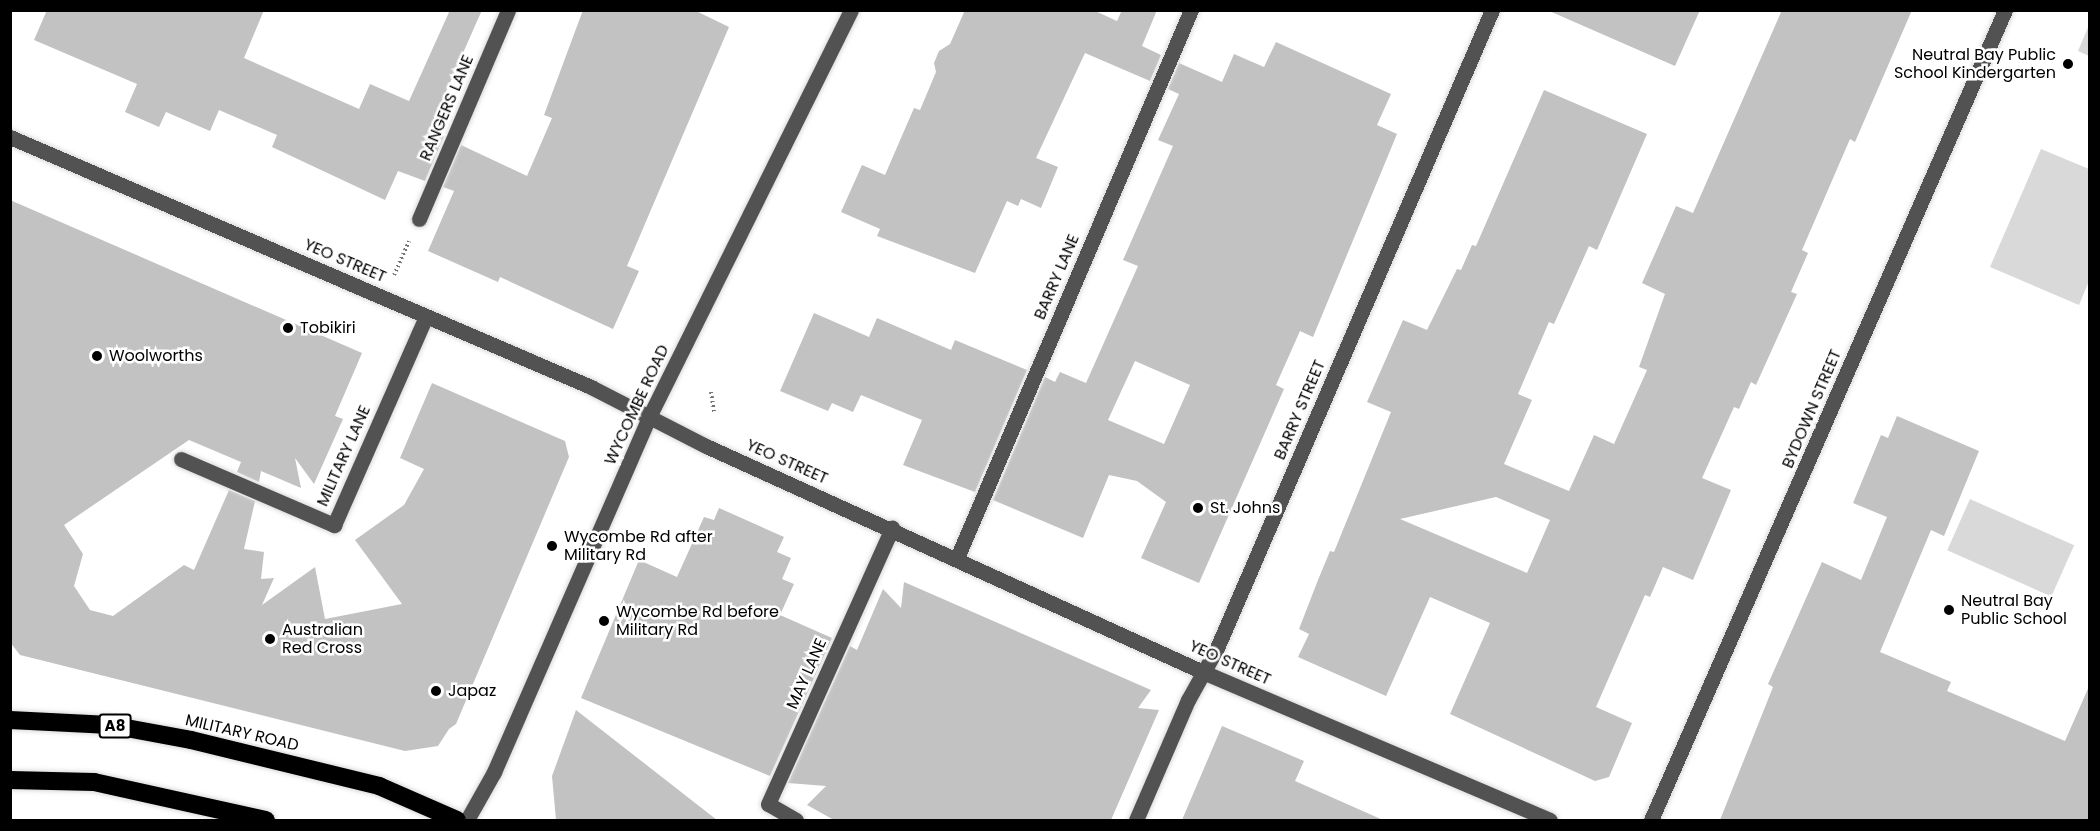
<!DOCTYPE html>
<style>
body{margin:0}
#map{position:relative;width:2100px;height:831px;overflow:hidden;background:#fff;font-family:Poppins,sans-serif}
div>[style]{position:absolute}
.green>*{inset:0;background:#d9d9d9;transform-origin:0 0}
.building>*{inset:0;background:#c2c2c2}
.path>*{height:4px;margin-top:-2px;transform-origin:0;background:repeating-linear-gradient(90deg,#747474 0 1.5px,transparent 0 4.5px)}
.roads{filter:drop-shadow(0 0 2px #dbdbdb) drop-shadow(0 0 2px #dbdbdb)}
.minor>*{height:15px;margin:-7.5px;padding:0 7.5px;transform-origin:7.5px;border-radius:7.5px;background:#525252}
.highway>*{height:18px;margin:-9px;padding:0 9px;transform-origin:9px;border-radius:9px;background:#000}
.dots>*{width:16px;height:16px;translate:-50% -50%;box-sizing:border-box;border:3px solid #fff;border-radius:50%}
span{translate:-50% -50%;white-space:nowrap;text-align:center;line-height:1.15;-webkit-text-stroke:5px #fff;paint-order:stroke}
.shield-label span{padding:2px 4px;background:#fff;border:2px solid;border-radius:4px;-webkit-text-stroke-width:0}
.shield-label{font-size:15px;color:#000;font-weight:700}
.poi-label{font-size:16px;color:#000}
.right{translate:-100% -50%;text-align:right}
.left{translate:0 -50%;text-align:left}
.street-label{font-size:16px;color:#000}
.frame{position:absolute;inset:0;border:12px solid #000;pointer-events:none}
</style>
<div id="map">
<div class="green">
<div style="clip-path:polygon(2089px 25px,2090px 56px,2089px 56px,2078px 51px)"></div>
<div style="clip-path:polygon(2041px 149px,2089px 169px,2089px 281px,2079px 305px,1990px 267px)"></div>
<div style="left:1970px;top:499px;width:114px;height:56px;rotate:24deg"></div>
</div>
<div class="building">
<div style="clip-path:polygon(47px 10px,264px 10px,244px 58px,359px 109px,370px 84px,409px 101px,450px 10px,482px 10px,429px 130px,444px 136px,425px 181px,398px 171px,385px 200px,272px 147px,277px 135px,219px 110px,210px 131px,166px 112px,159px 127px,125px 112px,137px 84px,34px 40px)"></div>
<div style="clip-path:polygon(583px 10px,694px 10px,729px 27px,627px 266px,639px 271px,613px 329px,500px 277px,498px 282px,428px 251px,454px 191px,443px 187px,461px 145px,527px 176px,552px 118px,544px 115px)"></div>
<div style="clip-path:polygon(965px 10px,1093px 10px,1117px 21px,1122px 10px,1157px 10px,1142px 46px,1161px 55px,1150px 81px,1085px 53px,1036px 158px,1058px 167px,1041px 208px,1021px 199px,1018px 206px,1007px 201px,975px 273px,877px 236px,880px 229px,841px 212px,862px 165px,885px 175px,914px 108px,920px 110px,936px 72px,934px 63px,939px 51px,950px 44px)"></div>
<div style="clip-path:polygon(1547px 10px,1700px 10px,1675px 66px)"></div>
<div style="clip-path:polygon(evenodd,1782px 10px,1912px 10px,1855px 142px,1850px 139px,1802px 250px,1808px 253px,1791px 292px,1797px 294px,1756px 385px,1751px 382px,1739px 409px,1734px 407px,1702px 478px,1731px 490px,1693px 580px,1663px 567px,1650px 597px,1645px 595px,1596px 707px,1632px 723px,1609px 777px,1595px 781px,1450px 714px,1490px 623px,1430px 597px,1386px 696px,1298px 657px,1309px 634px,1299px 629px,1318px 580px,1330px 551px,1334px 552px,1391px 412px,1367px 402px,1403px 320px,1427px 330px,1457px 269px,1461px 270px,1472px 245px,1476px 246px,1544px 90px,1647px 134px,1597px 250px,1589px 246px,1554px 324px,1549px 322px,1518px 394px,1532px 400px,1504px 464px,1569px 491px,1594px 435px,1614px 444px,1647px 370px,1639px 367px,1665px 294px,1642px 283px,1676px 206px,1693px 213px,1782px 10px,1496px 497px,1550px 520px,1527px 573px,1400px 519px,1496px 497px)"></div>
<div style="clip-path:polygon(evenodd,1276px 42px,1391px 94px,1377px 125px,1397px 134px,1313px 337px,1300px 331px,1276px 385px,1284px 389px,1199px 583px,1141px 558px,1166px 502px,1137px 481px,1109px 475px,1083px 538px,993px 500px,1045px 377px,1055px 382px,1060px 372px,1086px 383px,1138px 266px,1123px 260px,1173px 146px,1158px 140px,1179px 94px,1168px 89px,1179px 63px,1222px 82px,1234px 54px,1264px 67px,1276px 42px,1135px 361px,1190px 385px,1164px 444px,1108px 420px,1135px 361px)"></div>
<div style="clip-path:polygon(10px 200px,362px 353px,335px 416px,343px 419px,314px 484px,295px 458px,301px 488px,261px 471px,259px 482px,237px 472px,241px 462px,189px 440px,64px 525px,83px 554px,74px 586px,90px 610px,113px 616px,184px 565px,194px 570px,229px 490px,255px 501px,244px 549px,264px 552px,261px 579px,274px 578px,262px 605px,315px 567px,325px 619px,402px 604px,355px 540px,404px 505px,424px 469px,400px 458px,432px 383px,565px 441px,569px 457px,456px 724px,449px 729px,438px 746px,405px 751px,20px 655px,10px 642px)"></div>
<div style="clip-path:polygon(814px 313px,869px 337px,877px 318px,951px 350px,955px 340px,1027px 370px,975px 492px,903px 465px,922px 420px,861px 395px,853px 412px,832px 403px,828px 411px,780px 391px)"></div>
<div style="clip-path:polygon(1897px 416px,1979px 451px,1944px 536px,1931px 530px,1880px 652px,1951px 682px,1947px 691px,2065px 741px,2090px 684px,2090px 820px,1720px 820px,1773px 687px,1768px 684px,1822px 562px,1861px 580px,1887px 517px,1853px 503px,1881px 435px,1888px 438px)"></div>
<div style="clip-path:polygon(719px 508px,784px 537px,777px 552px,791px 558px,782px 579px,794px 584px,780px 615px,832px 638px,770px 776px,581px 698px,639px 560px,677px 577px,704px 517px,714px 520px)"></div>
<div style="clip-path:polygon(904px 582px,1151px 690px,1138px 708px,1159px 710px,1111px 820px,834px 820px,807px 805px,826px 786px,788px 783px,850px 646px,857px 650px,883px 589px,901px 608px)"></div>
<div style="clip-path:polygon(576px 710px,717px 820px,556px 820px,552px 776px)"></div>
<div style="clip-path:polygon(1222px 726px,1304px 761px,1295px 781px,1383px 820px,1182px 820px)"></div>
</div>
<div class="path">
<div style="left:394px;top:275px;width:37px;rotate:-66deg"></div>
<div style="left:711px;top:392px;width:20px;rotate:81deg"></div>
</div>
<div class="roads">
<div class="minor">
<div style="left:10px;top:137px;width:633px;rotate:23.28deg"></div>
<div style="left:591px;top:387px;width:129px;rotate:27.2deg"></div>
<div style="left:706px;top:446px;width:546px;rotate:24.45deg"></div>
<div style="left:1203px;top:672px;width:377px;rotate:23.1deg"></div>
<div style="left:419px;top:219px;width:227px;rotate:-66.9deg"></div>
<div style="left:181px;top:459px;width:167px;rotate:23.3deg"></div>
<div style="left:334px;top:525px;width:228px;rotate:-66.2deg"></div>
<div style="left:957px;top:558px;width:596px;rotate:-66.88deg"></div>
<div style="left:467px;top:820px;width:55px;rotate:-60.6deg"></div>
<div style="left:494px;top:772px;width:387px;rotate:-66.4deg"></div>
<div style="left:649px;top:417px;width:454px;rotate:-63.6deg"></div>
<div style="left:796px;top:820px;width:32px;rotate:-150deg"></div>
<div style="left:768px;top:804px;width:303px;rotate:-65.8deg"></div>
<div style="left:1136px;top:820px;width:131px;rotate:-66.6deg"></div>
<div style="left:1188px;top:700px;width:60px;rotate:-60.9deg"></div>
<div style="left:1217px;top:648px;width:695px;rotate:-66.68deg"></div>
<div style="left:1651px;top:820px;width:884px;rotate:-66.39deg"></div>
</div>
<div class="highway">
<div style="left:10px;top:720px;width:100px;rotate:2.9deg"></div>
<div style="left:110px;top:725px;width:82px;rotate:10.5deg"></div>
<div style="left:191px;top:740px;width:194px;rotate:13.7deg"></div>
<div style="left:379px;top:786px;width:85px;rotate:23.6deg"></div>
<div style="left:10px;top:780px;width:84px;rotate:1.4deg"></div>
<div style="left:94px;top:782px;width:176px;rotate:12.5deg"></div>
</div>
</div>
<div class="dots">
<div style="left:2068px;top:64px;background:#000"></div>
<div style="left:288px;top:328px;background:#000"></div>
<div style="left:97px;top:356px;background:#000"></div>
<div style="left:1198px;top:508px;background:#000"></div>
<div style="left:552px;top:546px;background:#000"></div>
<div style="left:1949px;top:610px;background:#000"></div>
<div style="left:604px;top:621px;background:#000"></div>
<div style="left:270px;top:639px;background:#000"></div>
<div style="left:436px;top:691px;background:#000"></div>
</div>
<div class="shield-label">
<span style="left:115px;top:726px">A8</span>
</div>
<div class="poi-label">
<span class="right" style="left:2056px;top:64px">Neutral Bay Public<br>School Kindergarten</span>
<span class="left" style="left:300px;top:328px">Tobikiri</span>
<span class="left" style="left:109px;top:356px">Woolworths</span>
<span class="left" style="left:1210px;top:508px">St. Johns</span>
<span class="left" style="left:564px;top:546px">Wycombe Rd after<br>Military Rd</span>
<span class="left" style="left:1961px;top:610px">Neutral Bay<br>Public School</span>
<span class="left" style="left:616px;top:621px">Wycombe Rd before<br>Military Rd</span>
<span class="left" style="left:282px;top:639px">Australian<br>Red Cross</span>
<span class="left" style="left:448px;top:691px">Japaz</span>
</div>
<div class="street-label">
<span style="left:447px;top:108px;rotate:-67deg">RANGERS LANE</span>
<span style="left:345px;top:261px;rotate:23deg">YEO STREET</span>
<span style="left:1057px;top:277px;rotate:-67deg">BARRY LANE</span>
<span style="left:637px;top:405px;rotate:-65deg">WYCOMBE ROAD</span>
<span style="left:1812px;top:409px;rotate:-67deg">BYDOWN STREET</span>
<span style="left:1300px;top:410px;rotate:-67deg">BARRY STREET</span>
<span style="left:344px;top:456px;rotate:-66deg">MILITARY LANE</span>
<span style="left:787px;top:462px;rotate:24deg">YEO STREET</span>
<span style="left:1230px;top:663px;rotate:24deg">YEO STREET</span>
<span style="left:807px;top:674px;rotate:-66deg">MAY LANE</span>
<span style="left:242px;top:733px;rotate:13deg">MILITARY ROAD</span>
</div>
<div class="frame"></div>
</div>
